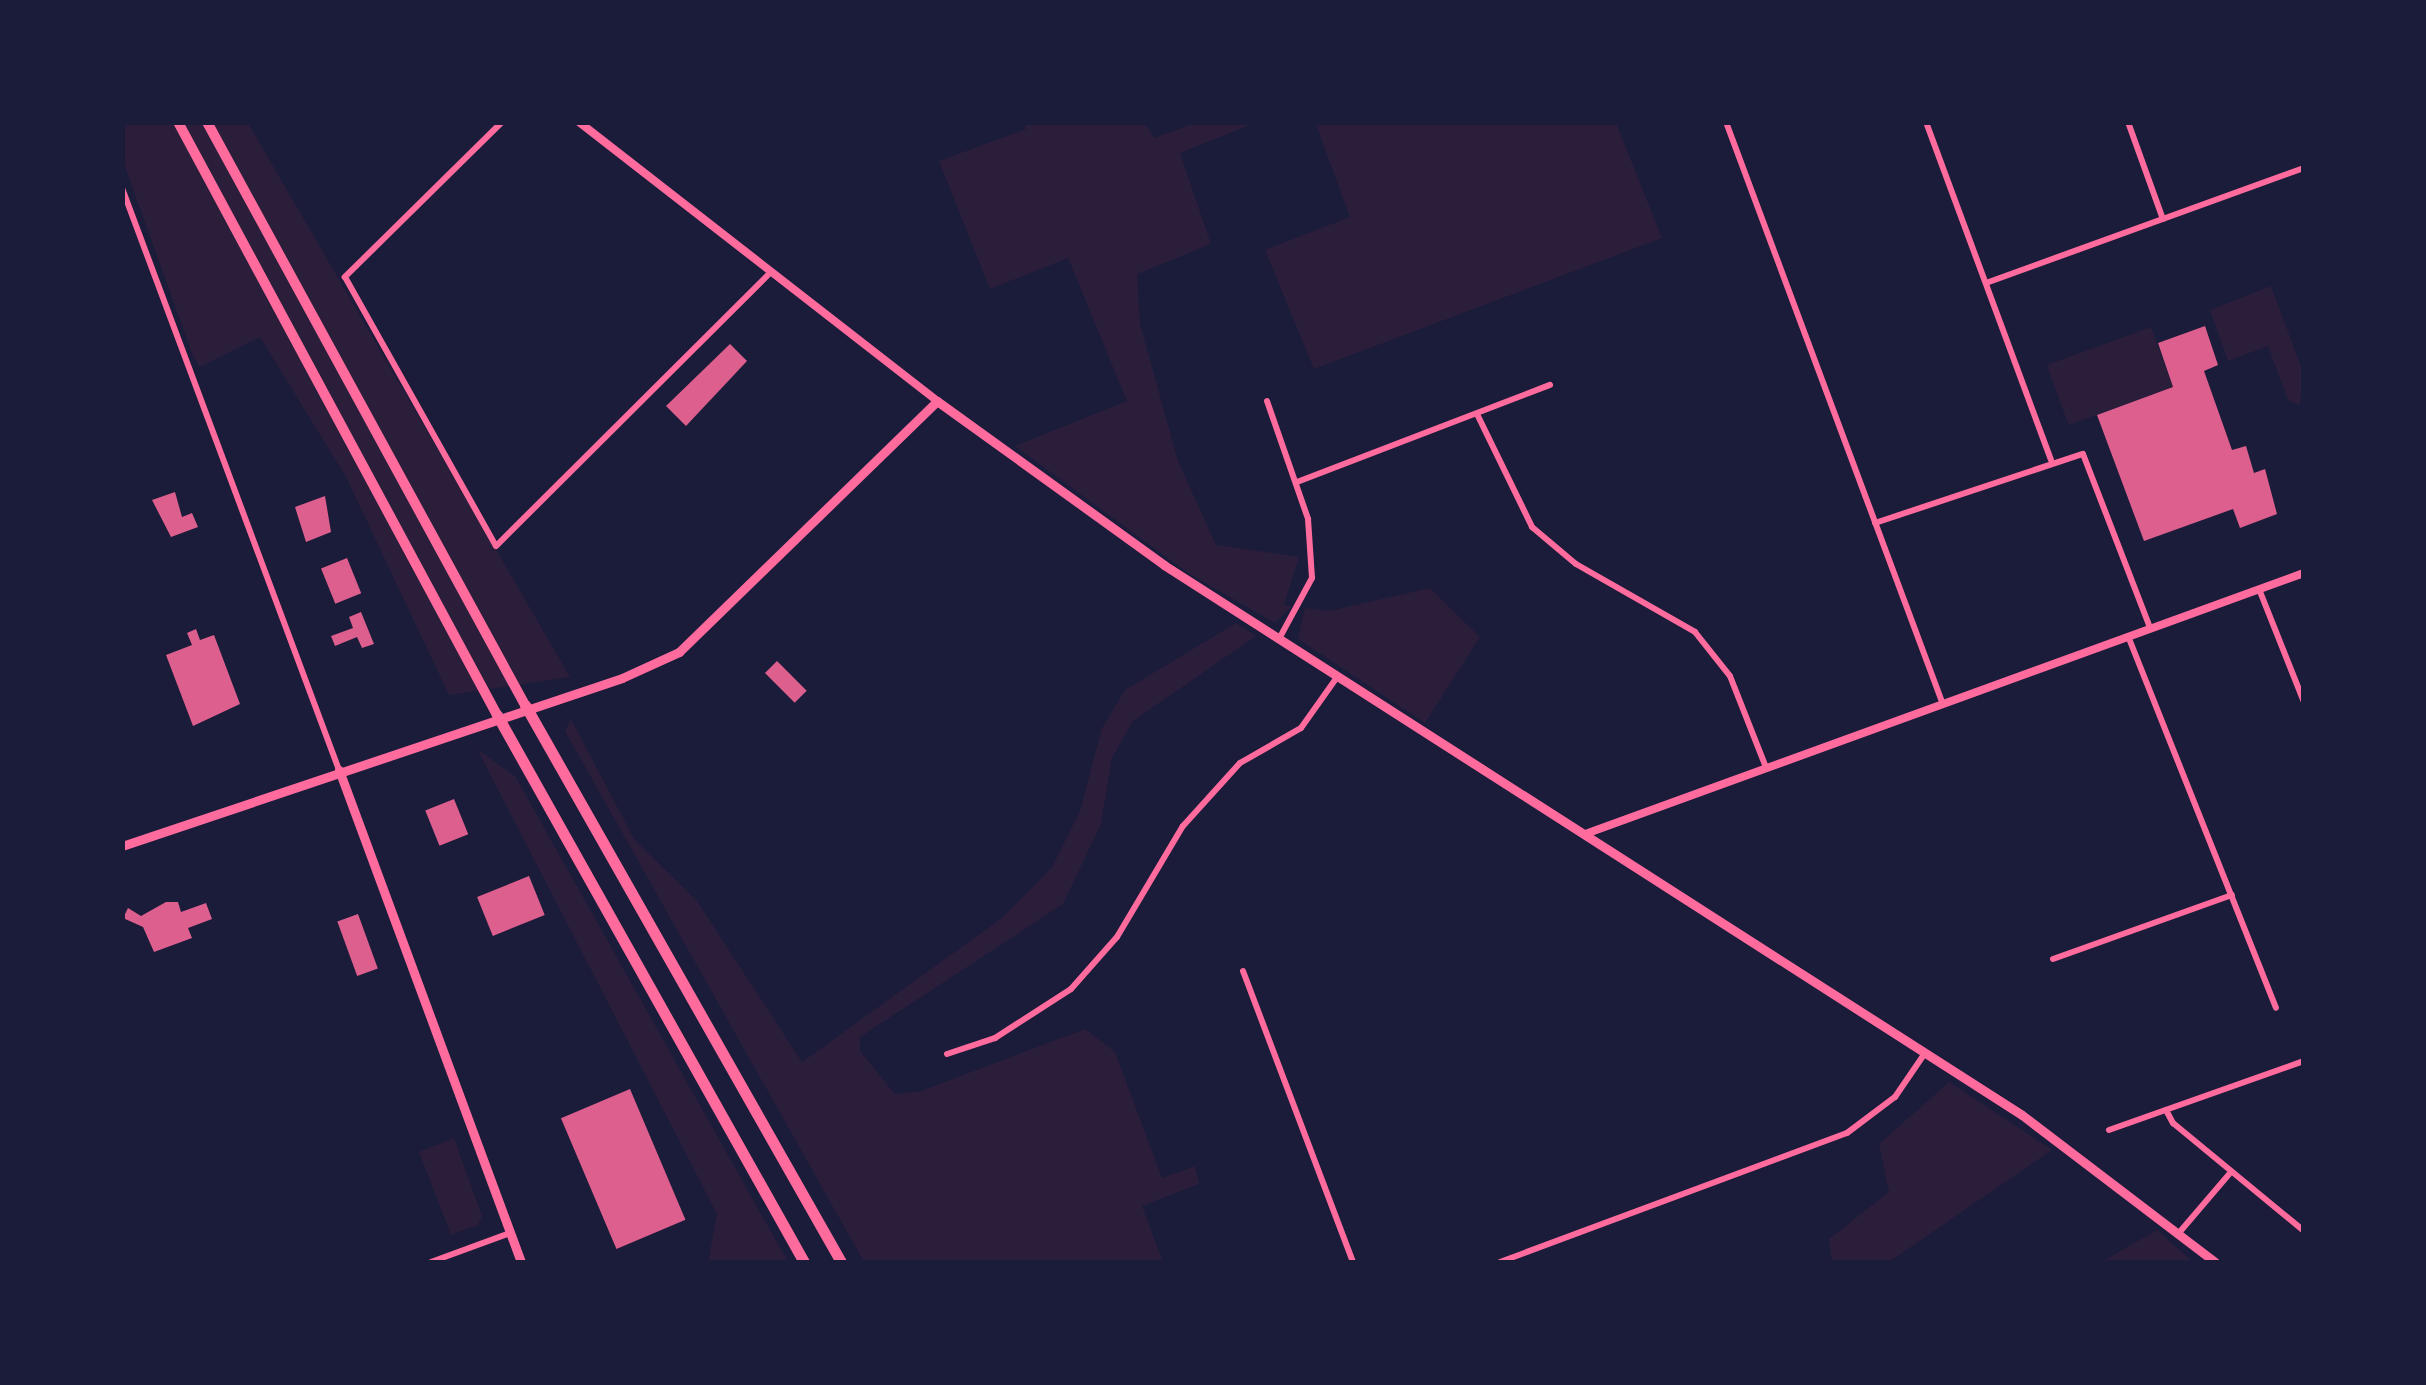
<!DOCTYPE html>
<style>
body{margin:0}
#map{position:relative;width:2426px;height:1385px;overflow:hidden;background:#1b1b3a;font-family:"Space Grotesk",sans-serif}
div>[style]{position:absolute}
.green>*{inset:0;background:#2a1e3b;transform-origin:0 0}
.building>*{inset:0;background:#dd5f8e;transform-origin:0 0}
.minor>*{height:6px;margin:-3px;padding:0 3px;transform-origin:3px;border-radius:3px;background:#ff6b9d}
.tertiary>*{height:8px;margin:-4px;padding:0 4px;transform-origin:4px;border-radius:4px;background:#ff6b9d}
.secondary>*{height:9px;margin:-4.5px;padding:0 4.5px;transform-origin:4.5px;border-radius:4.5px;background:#ff6b9d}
.trunk>*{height:10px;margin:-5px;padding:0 5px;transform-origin:5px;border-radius:5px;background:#ff6b9d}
.motorway>*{height:11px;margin:-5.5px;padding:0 5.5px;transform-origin:5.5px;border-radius:5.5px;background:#ff6b9d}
span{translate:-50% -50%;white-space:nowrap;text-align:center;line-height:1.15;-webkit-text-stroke:10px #1b1b3a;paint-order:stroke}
.frame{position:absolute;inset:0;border:125px solid #1b1b3a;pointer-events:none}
</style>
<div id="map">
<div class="green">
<div style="clip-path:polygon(1315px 122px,1616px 123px,1662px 238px,1314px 369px,1265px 250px,1350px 217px)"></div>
<div style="clip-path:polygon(123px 123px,248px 123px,570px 677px,449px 695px,346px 477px,260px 337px,200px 367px,193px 356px,123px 161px)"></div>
<div style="clip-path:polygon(1024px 123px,1145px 123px,1154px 138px,1195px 123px,1255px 123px,1180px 153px,1211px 244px,1137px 274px,1140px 324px,1178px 461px,1216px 545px,1299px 557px,1284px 605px,1292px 606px,1275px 623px,1188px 573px,1015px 446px,1127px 401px,1068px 258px,990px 289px,939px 161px,1026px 129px)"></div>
<div style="clip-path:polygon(2271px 286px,2303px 372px,2300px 405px,2288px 400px,2268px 346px,2228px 361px,2210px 310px)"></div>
<div style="left:2151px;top:327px;width:64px;height:111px;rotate:70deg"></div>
<div style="clip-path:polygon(1430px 588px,1480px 637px,1425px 723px,1298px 639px,1305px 608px,1329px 611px)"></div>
<div style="clip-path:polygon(1236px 623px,1256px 636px,1133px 721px,1112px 758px,1101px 824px,1063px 904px,860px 1037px,860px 1051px,895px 1094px,921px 1091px,1085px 1029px,1115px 1052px,1162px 1178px,1195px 1166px,1199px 1184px,1142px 1206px,1163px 1262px,864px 1262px,565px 731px,571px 719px,634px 839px,697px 901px,802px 1062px,1002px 918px,1052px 867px,1080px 811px,1102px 728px,1125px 690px)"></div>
<div style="clip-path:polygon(477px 749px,515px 776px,788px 1262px,708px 1262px,717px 1214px)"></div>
<div style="clip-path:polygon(1949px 1082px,2052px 1150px,1889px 1262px,1832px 1262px,1829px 1239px,1889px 1192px,1879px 1144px)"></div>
<div style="clip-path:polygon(454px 1138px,482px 1216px,478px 1225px,451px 1235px,419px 1152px)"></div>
<div style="clip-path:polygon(2157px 1230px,2193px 1262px,2101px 1262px)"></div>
</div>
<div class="building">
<div style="clip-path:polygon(2205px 326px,2218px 365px,2204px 371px,2232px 450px,2246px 446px,2254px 473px,2265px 469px,2277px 514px,2240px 528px,2233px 509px,2144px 541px,2097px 415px,2173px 387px,2158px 343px)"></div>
<div style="clip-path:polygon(730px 344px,747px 361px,686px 426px,666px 406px)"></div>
<div style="clip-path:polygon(175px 492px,182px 517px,192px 513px,198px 527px,171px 537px,152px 500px)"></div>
<div style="clip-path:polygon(325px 496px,331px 532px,306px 542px,295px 507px)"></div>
<div style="left:347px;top:558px;width:38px;height:28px;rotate:68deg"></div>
<div style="clip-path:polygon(361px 612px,374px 644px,362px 648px,357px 637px,335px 646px,331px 636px,353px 628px,349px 617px)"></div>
<div style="clip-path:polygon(196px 629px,200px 640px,214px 635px,240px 704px,193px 726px,166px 655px,192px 645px,187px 633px)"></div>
<div style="left:777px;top:661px;width:42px;height:17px;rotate:45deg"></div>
<div style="left:454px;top:799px;width:38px;height:31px;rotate:68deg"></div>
<div style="left:529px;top:876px;width:42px;height:56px;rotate:68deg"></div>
<div style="clip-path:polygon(166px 902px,178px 902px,181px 912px,206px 903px,212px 919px,188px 928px,192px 938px,154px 952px,143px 927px,123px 918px,128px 908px,141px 916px)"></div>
<div style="left:358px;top:914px;width:58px;height:22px;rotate:70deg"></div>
<div style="left:630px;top:1089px;width:142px;height:75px;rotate:67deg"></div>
</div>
<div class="minor">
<div style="left:502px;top:122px;width:221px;rotate:135.4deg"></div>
<div style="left:345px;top:277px;width:308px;rotate:60.7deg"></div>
<div style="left:496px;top:546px;width:385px;rotate:-44.9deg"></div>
<div style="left:1726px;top:122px;width:619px;rotate:69.57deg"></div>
<div style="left:1926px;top:122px;width:360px;rotate:69.7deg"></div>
<div style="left:2128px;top:122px;width:103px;rotate:70.2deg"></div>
<div style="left:122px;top:188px;width:621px;rotate:69.55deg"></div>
<div style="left:1986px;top:283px;width:338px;rotate:-19.9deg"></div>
<div style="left:1267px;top:401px;width:125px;rotate:70.8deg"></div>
<div style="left:1308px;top:519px;width:59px;rotate:86.1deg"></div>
<div style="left:1312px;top:578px;width:69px;rotate:118.4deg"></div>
<div style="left:1477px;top:414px;width:126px;rotate:64deg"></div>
<div style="left:1532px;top:527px;width:57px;rotate:40.1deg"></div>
<div style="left:1576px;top:564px;width:137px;rotate:29.7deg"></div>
<div style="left:1695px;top:632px;width:56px;rotate:51.5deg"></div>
<div style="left:1730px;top:676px;width:96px;rotate:68.5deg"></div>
<div style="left:1297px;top:482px;width:271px;rotate:-21deg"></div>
<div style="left:1875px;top:523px;width:219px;rotate:-18.4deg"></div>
<div style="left:2083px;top:454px;width:186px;rotate:68.9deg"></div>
<div style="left:2259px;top:589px;width:122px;rotate:68.3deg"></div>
<div style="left:2128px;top:636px;width:400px;rotate:68.3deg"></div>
<div style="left:2053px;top:959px;width:190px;rotate:-19.7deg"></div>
<div style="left:1243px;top:971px;width:311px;rotate:69.3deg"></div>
<div style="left:947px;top:1054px;width:51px;rotate:-18.4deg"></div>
<div style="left:995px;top:1038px;width:90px;rotate:-32.8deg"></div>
<div style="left:1071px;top:989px;width:69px;rotate:-48.5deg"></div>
<div style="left:1117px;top:937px;width:129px;rotate:-59.3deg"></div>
<div style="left:1183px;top:826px;width:85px;rotate:-47.9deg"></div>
<div style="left:1240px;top:763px;width:70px;rotate:-29.8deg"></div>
<div style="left:1301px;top:728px;width:64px;rotate:-54.6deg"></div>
<div style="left:2166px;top:1110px;width:15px;rotate:62deg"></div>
<div style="left:2173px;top:1123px;width:170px;rotate:39.5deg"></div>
<div style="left:2109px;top:1130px;width:207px;rotate:-19.5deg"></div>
<div style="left:2178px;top:1234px;width:82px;rotate:-49.5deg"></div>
<div style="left:431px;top:1262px;width:84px;rotate:-20.2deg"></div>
<div style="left:1500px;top:1262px;width:370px;rotate:-20.4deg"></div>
<div style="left:1847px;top:1133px;width:60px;rotate:-36.9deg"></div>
<div style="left:1895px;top:1097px;width:53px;rotate:-55.7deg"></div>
</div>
<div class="tertiary">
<div style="left:579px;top:122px;width:454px;rotate:37.9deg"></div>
<div style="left:1588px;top:833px;width:762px;rotate:-19.96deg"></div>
</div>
<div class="secondary">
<div style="left:339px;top:770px;width:525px;rotate:69.7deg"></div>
<div style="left:122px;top:846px;width:527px;rotate:-18.57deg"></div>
<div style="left:622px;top:678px;width:63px;rotate:-24.5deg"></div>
<div style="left:679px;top:652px;width:360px;rotate:-44.2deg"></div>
<div style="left:937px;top:401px;width:280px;rotate:35.8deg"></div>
<div style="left:1164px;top:565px;width:1019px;rotate:32.66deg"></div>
<div style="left:2022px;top:1115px;width:243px;rotate:37.3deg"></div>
</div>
<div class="trunk">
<div style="left:178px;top:122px;width:673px;rotate:61.72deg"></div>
<div style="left:207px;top:122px;width:664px;rotate:61.39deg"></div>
</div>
<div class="motorway">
<div style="left:525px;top:705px;width:640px;rotate:60.43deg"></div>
<div style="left:497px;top:715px;width:627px;rotate:60.7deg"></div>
</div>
<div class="frame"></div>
</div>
